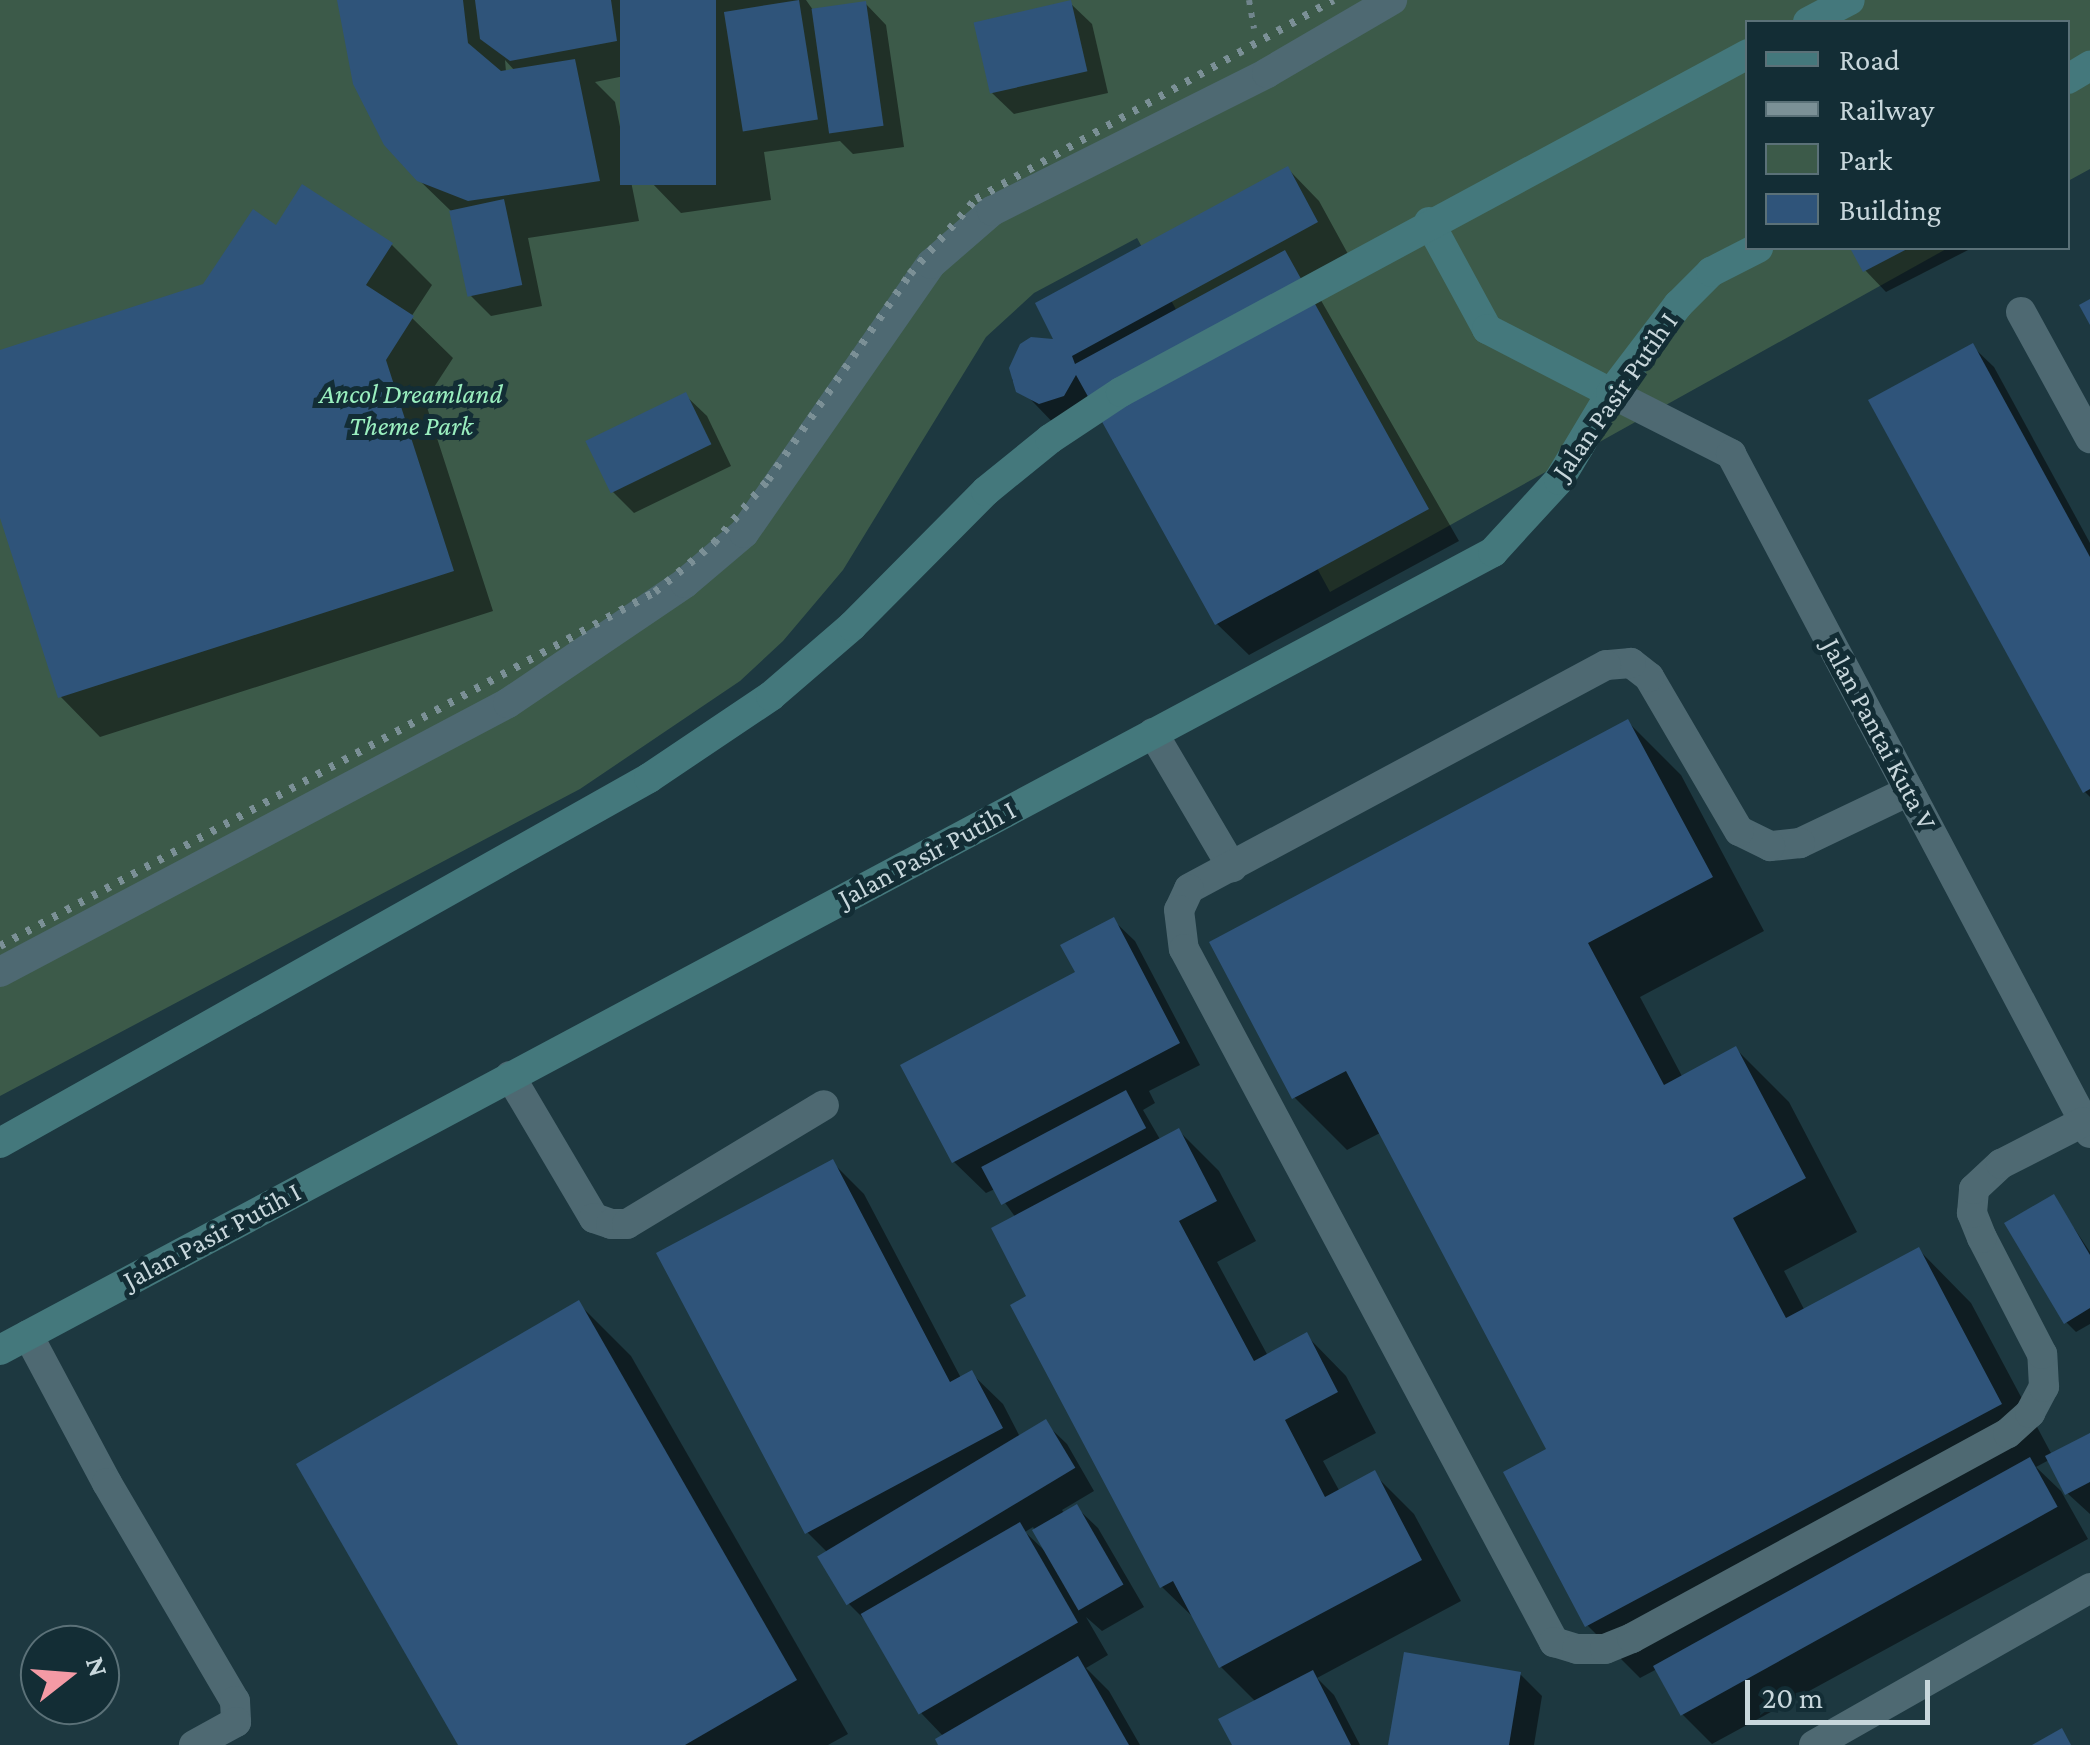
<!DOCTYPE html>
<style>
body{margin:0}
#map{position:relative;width:2090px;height:1745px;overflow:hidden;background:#1d3840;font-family:"Crimson Pro",serif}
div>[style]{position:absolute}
.green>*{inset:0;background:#3c5a49}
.shadow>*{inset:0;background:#0007}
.building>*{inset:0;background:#2f547a;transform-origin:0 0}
.path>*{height:6px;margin-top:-3px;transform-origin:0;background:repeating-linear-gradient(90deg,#70858c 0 5px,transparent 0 13px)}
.lane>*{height:30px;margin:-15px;padding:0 15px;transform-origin:15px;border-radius:15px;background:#4e6972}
.street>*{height:30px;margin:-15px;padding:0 15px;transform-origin:15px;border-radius:15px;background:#4e6972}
.secondary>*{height:30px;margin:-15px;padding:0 15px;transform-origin:15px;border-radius:15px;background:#44787c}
.rail>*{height:8px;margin-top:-4px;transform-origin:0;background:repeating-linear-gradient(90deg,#7b9096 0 5px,transparent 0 15px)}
span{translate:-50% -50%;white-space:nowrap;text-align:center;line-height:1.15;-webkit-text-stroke:10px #132d35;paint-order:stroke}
.park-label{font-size:28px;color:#9aefbf;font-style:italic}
.street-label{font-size:28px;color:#c8d7dc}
.legend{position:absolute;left:1745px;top:20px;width:325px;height:230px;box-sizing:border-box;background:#132d35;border:2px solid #5b7178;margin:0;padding:12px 18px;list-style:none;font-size:30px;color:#c8d7dc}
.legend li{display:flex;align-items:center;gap:20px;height:50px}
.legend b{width:50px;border:2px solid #5b7178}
.north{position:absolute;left:20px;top:1625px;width:100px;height:100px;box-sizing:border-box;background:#132d35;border:2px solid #5b7178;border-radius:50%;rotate:73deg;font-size:28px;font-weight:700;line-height:40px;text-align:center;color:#c8d7dc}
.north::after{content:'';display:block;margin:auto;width:35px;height:45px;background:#f49aa5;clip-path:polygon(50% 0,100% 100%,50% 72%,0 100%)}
.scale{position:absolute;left:1745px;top:1680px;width:185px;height:45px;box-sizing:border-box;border:5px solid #c8d7dc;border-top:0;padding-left:12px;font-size:30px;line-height:35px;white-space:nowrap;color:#c8d7dc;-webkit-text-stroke:8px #132d35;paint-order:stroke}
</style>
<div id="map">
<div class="green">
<div style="clip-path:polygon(0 0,2090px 0,2090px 169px,2068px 181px,2068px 22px,1748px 22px,1748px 248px,1948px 248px,1330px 592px,1137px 238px,1034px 293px,986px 337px,843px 570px,783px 641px,740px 681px,580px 789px,0 1096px)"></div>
</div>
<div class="shadow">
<div style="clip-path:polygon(evenodd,339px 0,806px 0,813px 10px,865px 3px,886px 25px,904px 147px,853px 154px,840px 141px,764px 152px,771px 200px,681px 213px,650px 181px,634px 74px,595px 82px,615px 102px,639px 221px,528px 238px,542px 306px,491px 316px,469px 294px,452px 212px,418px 179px,355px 83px,339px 0,505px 60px,515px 71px,506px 72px,505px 60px)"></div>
<div style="clip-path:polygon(1070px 3px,1092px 24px,1108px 93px,1014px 114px,992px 93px)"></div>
<div style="clip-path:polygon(1288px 169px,1319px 201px,1348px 254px,1307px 276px,1459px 541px,1249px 655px,1217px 624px,1103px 419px,1061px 431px,1012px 380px,1015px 356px,1022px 346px,1057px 342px)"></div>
<div style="clip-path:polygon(276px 228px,392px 245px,432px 285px,411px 317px,453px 358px,425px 401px,493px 611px,100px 737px,60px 696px,0 510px,0 352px,205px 286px)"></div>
<div style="clip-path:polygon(1853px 248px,1972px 248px,1886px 292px,1865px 270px)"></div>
<div style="clip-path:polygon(1972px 346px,1994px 367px,2090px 543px,2090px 797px,2085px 792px)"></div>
<div style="clip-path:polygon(685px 395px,707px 416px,731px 466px,634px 513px,612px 491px)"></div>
<div style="clip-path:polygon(1628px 722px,1681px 775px,1764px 931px,1640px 997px,1683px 1078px,1736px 1049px,1789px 1102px,1857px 1232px,1784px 1271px,1805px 1311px,1919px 1250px,1971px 1303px,2052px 1455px,2090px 1436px,2090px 1514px,2067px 1493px,2049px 1460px,2036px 1467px,2061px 1491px,2088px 1539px,1712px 1744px,1680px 1712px,1657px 1669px,1640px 1678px,1587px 1625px,1549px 1450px,1380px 1133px,1347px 1150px,1294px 1097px)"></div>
<div style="clip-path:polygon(1113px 920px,1135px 941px,1200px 1065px,1149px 1091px,1155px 1103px,1143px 1110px,1161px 1141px,1179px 1131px,1219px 1171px,1256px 1241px,1217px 1262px,1268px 1356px,1306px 1335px,1346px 1376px,1376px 1433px,1323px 1461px,1340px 1492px,1374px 1474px,1414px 1514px,1461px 1601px,1317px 1678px,1334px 1695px,1360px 1745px,1234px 1745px,1256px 1702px,1221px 1667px,1197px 1621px,1162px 1587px,1030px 1298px,1016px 1218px,995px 1189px,986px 1193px,954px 1162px,903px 1066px,1074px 976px)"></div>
<div style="clip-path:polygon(evenodd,832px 1162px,864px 1194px,961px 1378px,971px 1373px,1003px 1404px,1020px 1437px,1045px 1423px,1067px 1444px,1094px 1491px,1062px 1510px,1065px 1514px,1076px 1507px,1098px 1528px,1144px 1607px,1102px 1631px,1086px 1617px,1108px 1655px,1086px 1668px,1109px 1691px,1140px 1745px,941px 1745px,944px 1737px,922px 1714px,869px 1624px,848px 1603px,820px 1557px,827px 1552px,807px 1532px,832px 1162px,1033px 1527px,1046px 1550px,1045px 1551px,1025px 1532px,1033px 1527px)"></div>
<div style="clip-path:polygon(2054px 1198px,2090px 1252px,2090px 1324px,2076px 1332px,2066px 1322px)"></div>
<div style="clip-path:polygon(578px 1303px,631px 1356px,848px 1734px,828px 1745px,461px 1745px)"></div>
<div style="clip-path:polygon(1520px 1674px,1542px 1696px,1534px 1745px,1391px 1745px)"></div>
</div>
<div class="building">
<div style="clip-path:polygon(337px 0,463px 0,468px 43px,501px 71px,575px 59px,600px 181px,468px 201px,417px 181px,384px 145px,353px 84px)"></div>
<div style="clip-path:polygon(475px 0,611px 0,617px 41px,510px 61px,480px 39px)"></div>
<div style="left:620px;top:0;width:96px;height:185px"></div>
<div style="left:799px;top:0;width:121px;height:76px;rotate:81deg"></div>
<div style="left:1071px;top:0;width:73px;height:100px;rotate:77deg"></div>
<div style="left:866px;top:1px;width:126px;height:55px;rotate:82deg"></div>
<div style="clip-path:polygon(1288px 166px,1318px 222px,1072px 356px,1075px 364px,1285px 250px,1429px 509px,1215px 625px,1076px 375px,1064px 396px,1039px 404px,1016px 392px,1009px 368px,1020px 344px,1031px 337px,1053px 339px,1035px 303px)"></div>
<div style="clip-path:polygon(302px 184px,393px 243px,366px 285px,414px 316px,386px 360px,454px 571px,58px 698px,0 518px,0 350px,203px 284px,253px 209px,276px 225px)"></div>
<div style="left:504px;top:199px;width:88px;height:56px;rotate:78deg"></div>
<div style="clip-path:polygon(1850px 248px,1909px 248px,1863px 272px)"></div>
<div style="clip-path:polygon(2090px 299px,2090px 325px,2079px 305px)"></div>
<div style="clip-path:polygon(1973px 343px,2090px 557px,2090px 789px,2083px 793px,1868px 400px)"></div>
<div style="left:686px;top:392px;width:58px;height:112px;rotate:64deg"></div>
<div style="clip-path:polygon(1628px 719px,1713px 877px,1588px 943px,1664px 1085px,1736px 1046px,1806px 1178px,1733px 1218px,1786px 1318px,1919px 1247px,2002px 1404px,1585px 1627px,1503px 1472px,1546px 1449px,1346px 1071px,1292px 1099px,1209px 942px)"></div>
<div style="clip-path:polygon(1114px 917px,1180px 1043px,952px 1163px,900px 1065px,1075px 972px,1060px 945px)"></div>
<div style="left:1126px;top:1090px;width:43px;height:164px;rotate:62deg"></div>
<div style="clip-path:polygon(1179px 1128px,1217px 1201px,1179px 1221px,1254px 1361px,1307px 1332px,1338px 1392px,1285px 1420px,1325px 1497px,1375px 1470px,1422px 1560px,1219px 1668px,1173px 1581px,1160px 1588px,1010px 1305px,1026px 1296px,991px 1228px)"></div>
<div style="clip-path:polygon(833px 1159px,950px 1382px,972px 1370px,1003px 1428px,805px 1534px,656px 1253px)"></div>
<div style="clip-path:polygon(2054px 1194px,2090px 1255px,2090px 1308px,2064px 1324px,2004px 1223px)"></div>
<div style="clip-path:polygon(579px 1300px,797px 1680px,685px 1745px,458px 1745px,296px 1464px)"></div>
<div style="left:1046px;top:1419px;width:57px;height:267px;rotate:59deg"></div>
<div style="clip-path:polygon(2090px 1433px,2090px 1482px,2065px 1495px,2045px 1456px)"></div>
<div style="left:2030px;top:1457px;width:57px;height:431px;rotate:61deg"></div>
<div style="left:1077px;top:1504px;width:93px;height:52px;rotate:60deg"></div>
<div style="left:1020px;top:1522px;width:116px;height:184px;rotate:60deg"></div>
<div style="clip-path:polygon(1404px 1652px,1521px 1672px,1509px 1745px,1388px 1745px)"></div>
<div style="clip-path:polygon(1078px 1656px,1129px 1745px,938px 1745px,935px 1739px)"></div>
<div style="clip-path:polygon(1313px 1670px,1351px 1745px,1232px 1745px,1218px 1719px)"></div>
<div style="clip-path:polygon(2062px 1728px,2071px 1745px,2032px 1745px)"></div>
</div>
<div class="path">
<div style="left:1249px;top:0;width:29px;rotate:80deg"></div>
</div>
<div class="lane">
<div style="left:1611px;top:393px;width:135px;rotate:26.9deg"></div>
<div style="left:1731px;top:454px;width:768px;rotate:62.13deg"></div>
<div style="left:1153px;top:733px;width:156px;rotate:59.5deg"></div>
<div style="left:1909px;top:791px;width:121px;rotate:154.5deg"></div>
<div style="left:1800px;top:843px;width:30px;rotate:174deg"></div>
<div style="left:1770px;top:846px;width:34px;rotate:-154deg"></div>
<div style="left:1739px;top:831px;width:178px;rotate:-120.3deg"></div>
<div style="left:1649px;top:677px;width:23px;rotate:-142deg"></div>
<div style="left:1631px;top:663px;width:25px;rotate:175deg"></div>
<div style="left:1606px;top:665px;width:473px;rotate:151.8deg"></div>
<div style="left:1189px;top:889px;width:23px;rotate:115deg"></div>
<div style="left:1179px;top:910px;width:39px;rotate:83deg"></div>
<div style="left:1184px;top:949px;width:786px;rotate:61.9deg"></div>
<div style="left:1554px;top:1642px;width:24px;rotate:17deg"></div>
<div style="left:1577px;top:1649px;width:28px"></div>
<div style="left:1605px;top:1649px;width:29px;rotate:-22deg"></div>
<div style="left:1632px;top:1638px;width:428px;rotate:-28.6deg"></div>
<div style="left:2008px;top:1433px;width:30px;rotate:-42deg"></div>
<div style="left:2030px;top:1413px;width:30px;rotate:-62deg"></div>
<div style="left:2044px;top:1387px;width:33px;rotate:-93deg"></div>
<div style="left:2042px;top:1354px;width:131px;rotate:-117.3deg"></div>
<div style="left:1982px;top:1238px;width:27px;rotate:-112deg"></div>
<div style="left:1972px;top:1213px;width:24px;rotate:-85deg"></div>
<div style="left:1974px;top:1189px;width:37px;rotate:-43deg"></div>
<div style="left:2001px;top:1164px;width:92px;rotate:-27.1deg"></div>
<div style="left:510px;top:1076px;width:165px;rotate:59.4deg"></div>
<div style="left:594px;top:1218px;width:18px;rotate:19deg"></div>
<div style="left:611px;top:1224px;width:16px"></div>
<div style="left:627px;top:1224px;width:230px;rotate:-31.1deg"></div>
<div style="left:28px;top:1335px;width:168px;rotate:61.9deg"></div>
<div style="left:107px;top:1483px;width:253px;rotate:59.6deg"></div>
<div style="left:235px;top:1701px;width:21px;rotate:87deg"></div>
<div style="left:236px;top:1722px;width:48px;rotate:151.3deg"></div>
</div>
<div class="street">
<div style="left:2021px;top:312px;width:144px;rotate:61.3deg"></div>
<div style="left:0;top:972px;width:575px;rotate:-27.9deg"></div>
<div style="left:508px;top:703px;width:214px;rotate:-34.1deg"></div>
<div style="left:685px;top:583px;width:77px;rotate:-40.3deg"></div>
<div style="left:744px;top:533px;width:328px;rotate:-55.2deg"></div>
<div style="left:931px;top:264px;width:81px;rotate:-41deg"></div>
<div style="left:992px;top:211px;width:308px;rotate:-26.6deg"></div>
<div style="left:1267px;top:73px;width:145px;rotate:-30.3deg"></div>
<div style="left:1814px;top:1745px;width:318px;rotate:-29.6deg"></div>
</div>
<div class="secondary">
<div style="left:1808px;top:22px;width:47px;rotate:-27.6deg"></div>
<div style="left:2068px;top:79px;width:26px;rotate:-31deg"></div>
<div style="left:1429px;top:222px;width:122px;rotate:61.5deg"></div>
<div style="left:1487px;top:329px;width:140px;rotate:27.3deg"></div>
<div style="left:0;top:1143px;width:745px;rotate:-29.35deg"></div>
<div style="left:649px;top:778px;width:147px;rotate:-33.9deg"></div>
<div style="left:771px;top:696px;width:107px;rotate:-40.8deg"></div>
<div style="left:852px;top:626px;width:190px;rotate:-45.2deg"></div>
<div style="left:986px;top:491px;width:82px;rotate:-39.1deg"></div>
<div style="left:1050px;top:439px;width:85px;rotate:-33.5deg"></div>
<div style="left:1121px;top:392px;width:712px;rotate:-28.33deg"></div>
<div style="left:0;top:1350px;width:1693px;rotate:-28.12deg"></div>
<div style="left:1493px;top:552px;width:98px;rotate:-47.5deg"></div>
<div style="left:1559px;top:480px;width:101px;rotate:-59.1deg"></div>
<div style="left:1611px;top:393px;width:111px;rotate:-52.7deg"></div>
<div style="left:1678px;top:305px;width:47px;rotate:-45deg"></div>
<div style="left:1711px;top:272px;width:53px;rotate:-27.1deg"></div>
</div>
<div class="rail">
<div style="left:0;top:946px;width:745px;rotate:-28.39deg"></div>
<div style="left:655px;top:592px;width:77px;rotate:-39.7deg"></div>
<div style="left:714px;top:543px;width:83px;rotate:-49.4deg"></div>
<div style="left:768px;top:480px;width:250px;rotate:-55.4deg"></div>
<div style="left:910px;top:274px;width:100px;rotate:-48.7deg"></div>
<div style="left:976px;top:199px;width:409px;rotate:-29.1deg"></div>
</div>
<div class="park-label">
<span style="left:411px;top:410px">Ancol Dreamland<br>Theme Park</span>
</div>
<div class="street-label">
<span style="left:1615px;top:396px;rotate:-55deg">Jalan Pasir Putih I</span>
<span style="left:1879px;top:734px;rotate:62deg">Jalan Pantai Kuta V</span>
<span style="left:927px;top:854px;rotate:-28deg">Jalan Pasir Putih I</span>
<span style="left:212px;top:1236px;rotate:-28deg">Jalan Pasir Putih I</span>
</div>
<ul class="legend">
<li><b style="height:12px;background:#44787c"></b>Road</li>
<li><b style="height:12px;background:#7b9096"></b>Railway</li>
<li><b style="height:28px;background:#3c5a49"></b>Park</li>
<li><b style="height:28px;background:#2f547a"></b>Building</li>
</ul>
<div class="north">N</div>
<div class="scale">20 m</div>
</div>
